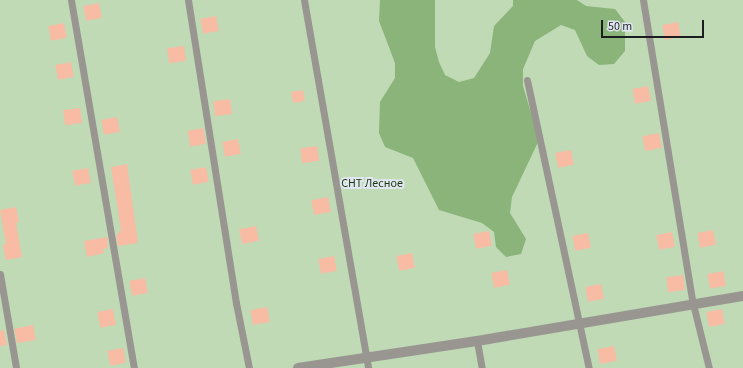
<!DOCTYPE html>
<meta charset="utf-8">
<style>
body{margin:0}
#map{position:relative;width:743px;height:368px;overflow:hidden;background:#e1e7f1;font-family:"Source Sans 3",sans-serif}
div>[style]{position:absolute}
.green>*{inset:0;background:#bfdab5;transform-origin:0 0}
.forest>*{inset:0;background:#8ab479}
.building>*{inset:0;background:#f8bca5;transform-origin:0 0}
.service>*{height:7px;margin:-3.5px;padding:0 3.5px;transform-origin:3.5px;border-radius:3.5px;background:#999692}
.minor>*{height:10px;margin:-5px;padding:0 5px;transform-origin:5px;border-radius:5px;background:#999692}
span{translate:-50% -50%;white-space:nowrap;text-align:center;line-height:1.15;-webkit-text-stroke:4px #e1e7f1;paint-order:stroke}
.park-label{font-size:12px;color:#1a360c}
.scale{position:absolute;left:601px;top:20px;width:103px;height:18px;box-sizing:border-box;border:2px solid #1b1d21;border-top:0;padding-left:5px;font-size:12px;line-height:14px;white-space:nowrap;color:#1b1d21;-webkit-text-stroke:3px #e1e7f1;paint-order:stroke}
</style>
<div id="map">
<div class="green">
<div style="left:0;top:0;width:743px;height:368px"></div>
</div>
<div class="forest">
<div style="clip-path:polygon(380px 0,435px 0,435px 47px,439px 62px,445px 75px,459px 82px,474px 78px,490px 53px,494px 26px,513px 6px,513px 0,577px 0,586px 6px,615px 9px,625px 22px,625px 51px,614px 64px,599px 65px,587px 56px,575px 30px,561px 25px,535px 41px,523px 69px,523px 86px,539px 140px,512px 197px,510px 213px,526px 239px,521px 254px,506px 257px,496px 247px,494px 232px,482px 223px,439px 210px,413px 158px,385px 147px,379px 133px,380px 102px,395px 78px,395px 63px,379px 21px)"></div>
</div>
<div class="building">
<div style="left:99px;top:3px;width:15px;height:16px;rotate:79deg"></div>
<div style="left:216px;top:16px;width:15px;height:16px;rotate:79deg"></div>
<div style="left:678px;top:22px;width:15px;height:16px;rotate:79deg"></div>
<div style="left:64px;top:23px;width:15px;height:16px;rotate:79deg"></div>
<div style="left:184px;top:46px;width:15px;height:17px;rotate:82deg"></div>
<div style="left:71px;top:62px;width:15px;height:16px;rotate:79deg"></div>
<div style="left:648px;top:86px;width:15px;height:16px;rotate:79deg"></div>
<div style="left:303px;top:90px;width:11px;height:12px;rotate:80deg"></div>
<div style="left:230px;top:99px;width:15px;height:17px;rotate:82deg"></div>
<div style="left:80px;top:108px;width:15px;height:17px;rotate:82deg"></div>
<div style="left:117px;top:117px;width:15px;height:16px;rotate:79deg"></div>
<div style="left:203px;top:128px;width:16px;height:16px;rotate:79deg"></div>
<div style="left:659px;top:133px;width:15px;height:17px;rotate:79deg"></div>
<div style="left:238px;top:139px;width:15px;height:16px;rotate:79deg"></div>
<div style="left:317px;top:146px;width:15px;height:17px;rotate:82deg"></div>
<div style="left:571px;top:150px;width:15px;height:16px;rotate:79deg"></div>
<div style="clip-path:polygon(127px 164px,138px 243px,118px 246px,116px 236px,121px 230px,111px 167px)"></div>
<div style="left:206px;top:167px;width:15px;height:16px;rotate:79deg"></div>
<div style="left:88px;top:168px;width:15px;height:16px;rotate:79deg"></div>
<div style="left:328px;top:197px;width:15px;height:17px;rotate:79deg"></div>
<div style="clip-path:polygon(16px 207px,19px 222px,16px 223px,22px 257px,6px 260px,3px 245px,6px 244px,0 210px)"></div>
<div style="left:256px;top:226px;width:15px;height:17px;rotate:79deg"></div>
<div style="left:713px;top:230px;width:15px;height:16px;rotate:79deg"></div>
<div style="left:489px;top:231px;width:15px;height:16px;rotate:79deg"></div>
<div style="left:672px;top:232px;width:15px;height:16px;rotate:79deg"></div>
<div style="left:588px;top:233px;width:15px;height:16px;rotate:79deg"></div>
<div style="clip-path:polygon(107px 237px,108px 248px,103px 249px,104px 253px,87px 257px,84px 241px)"></div>
<div style="left:412px;top:253px;width:15px;height:16px;rotate:79deg"></div>
<div style="left:334px;top:256px;width:15px;height:16px;rotate:79deg"></div>
<div style="left:507px;top:270px;width:15px;height:16px;rotate:79deg"></div>
<div style="left:723px;top:271px;width:15px;height:16px;rotate:79deg"></div>
<div style="left:683px;top:275px;width:15px;height:17px;rotate:82deg"></div>
<div style="left:145px;top:278px;width:15px;height:16px;rotate:79deg"></div>
<div style="left:601px;top:284px;width:15px;height:16px;rotate:79deg"></div>
<div style="left:267px;top:307px;width:15px;height:17px;rotate:79deg"></div>
<div style="left:113px;top:309px;width:16px;height:16px;rotate:79deg"></div>
<div style="left:722px;top:309px;width:15px;height:16px;rotate:79deg"></div>
<div style="left:33px;top:325px;width:15px;height:19px;rotate:79deg"></div>
<div style="clip-path:polygon(4px 330px,7px 345px,0 346px,0 331px)"></div>
<div style="left:614px;top:346px;width:15px;height:17px;rotate:79deg"></div>
<div style="left:123px;top:348px;width:15px;height:16px;rotate:79deg"></div>
</div>
<div class="service">
<div style="left:71px;top:0;width:373px;rotate:80.3deg"></div>
<div style="left:188px;top:0;width:307px;rotate:81deg"></div>
<div style="left:236px;top:303px;width:66px;rotate:78.7deg"></div>
<div style="left:304px;top:0;width:374px;rotate:80.1deg"></div>
<div style="left:643px;top:0;width:308px;rotate:80.7deg"></div>
<div style="left:693px;top:304px;width:66px;rotate:76deg"></div>
<div style="left:527px;top:80px;width:295px;rotate:77.9deg"></div>
<div style="left:0;top:274px;width:95px;rotate:80.3deg"></div>
<div style="left:477px;top:341px;width:27px;rotate:80deg"></div>
</div>
<div class="minor">
<div style="left:298px;top:368px;width:181px;rotate:-8.6deg"></div>
<div style="left:477px;top:341px;width:270px;rotate:-9.6deg"></div>
</div>
<div class="park-label">
<span style="left:372px;top:184px">СНТ Лесное</span>
</div>
<div class="scale">50 m</div>
</div>
